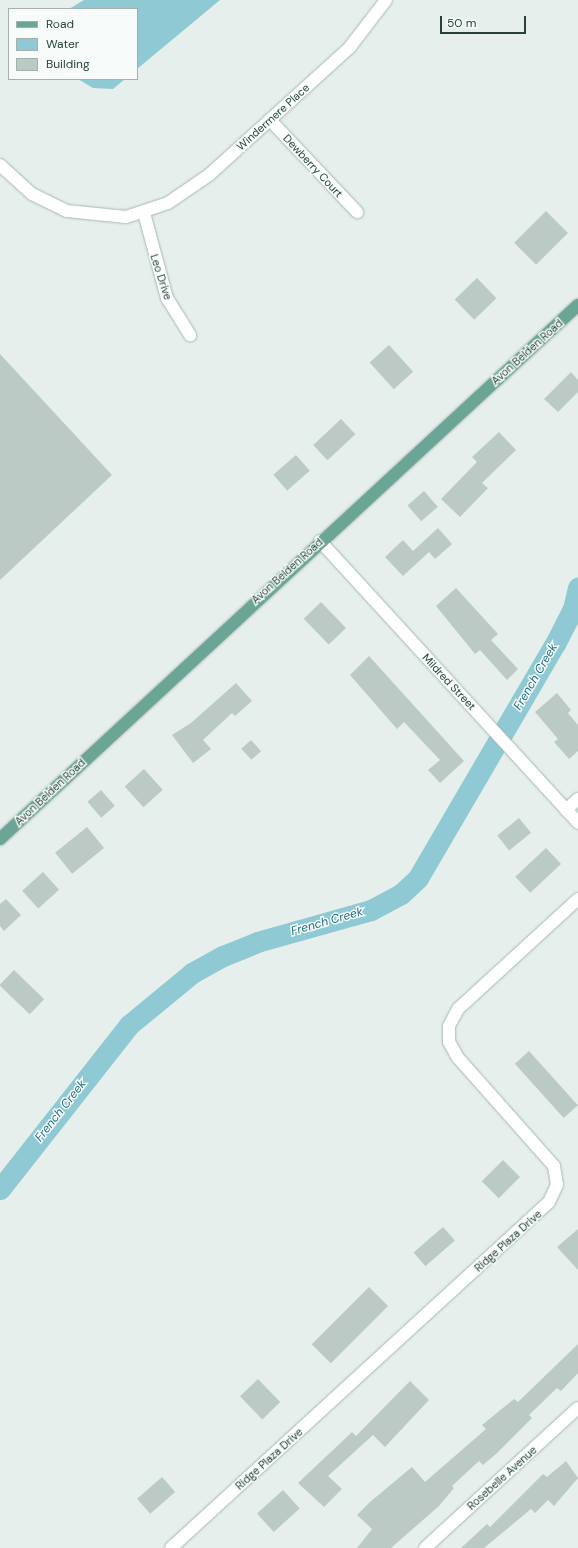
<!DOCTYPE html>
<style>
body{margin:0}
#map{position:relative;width:578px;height:1548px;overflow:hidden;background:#e6efeb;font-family:"DM Sans",sans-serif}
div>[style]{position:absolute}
.water>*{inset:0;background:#8ec9d4}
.river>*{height:21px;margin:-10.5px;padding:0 10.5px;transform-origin:10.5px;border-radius:10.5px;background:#8ec9d4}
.building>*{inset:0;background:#bbcac4;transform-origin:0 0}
.roads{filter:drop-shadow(0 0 1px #a8b8b2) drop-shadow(0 0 1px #a8b8b2)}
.minor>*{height:12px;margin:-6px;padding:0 6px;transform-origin:6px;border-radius:6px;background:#fff}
.major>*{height:12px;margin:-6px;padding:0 6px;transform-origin:6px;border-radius:6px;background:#6aa596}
span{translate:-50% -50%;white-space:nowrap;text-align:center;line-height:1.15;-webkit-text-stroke:3px #f7fbf9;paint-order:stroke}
.street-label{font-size:11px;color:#24423a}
.water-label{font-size:12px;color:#1c6f80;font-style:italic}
.legend{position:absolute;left:8px;top:8px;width:130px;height:72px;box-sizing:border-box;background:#f7fbf9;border:1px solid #a3b1ad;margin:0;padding:5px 7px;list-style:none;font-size:12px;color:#24423a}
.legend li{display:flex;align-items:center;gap:8px;height:20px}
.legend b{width:20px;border:1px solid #a3b1ad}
.scale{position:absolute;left:440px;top:16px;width:86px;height:18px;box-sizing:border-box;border:2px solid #24423a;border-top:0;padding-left:5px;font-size:12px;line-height:14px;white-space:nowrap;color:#24423a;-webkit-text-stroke:3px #f7fbf9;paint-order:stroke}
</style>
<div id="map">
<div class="water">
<div style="clip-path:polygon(84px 0,220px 0,137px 69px,137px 9px,69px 9px)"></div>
<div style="clip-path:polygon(78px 79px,125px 79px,113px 89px,93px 88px)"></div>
</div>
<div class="river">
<div style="left:0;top:1189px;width:209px;rotate:-51.8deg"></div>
<div style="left:129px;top:1025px;width:82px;rotate:-39.5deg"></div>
<div style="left:192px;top:973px;width:35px;rotate:-29deg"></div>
<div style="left:223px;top:956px;width:37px;rotate:-22deg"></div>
<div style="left:257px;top:942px;width:118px;rotate:-15.7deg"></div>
<div style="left:371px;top:910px;width:34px;rotate:-28deg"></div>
<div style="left:401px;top:894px;width:23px;rotate:-43deg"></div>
<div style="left:418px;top:878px;width:271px;rotate:-59.7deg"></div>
<div style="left:555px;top:644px;width:39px;rotate:-63deg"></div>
<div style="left:573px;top:609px;width:22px;rotate:-77deg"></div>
</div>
<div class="building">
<div style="left:546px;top:211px;width:31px;height:45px;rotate:45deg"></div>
<div style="left:477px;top:278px;width:28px;height:31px;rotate:46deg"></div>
<div style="left:389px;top:345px;width:36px;height:26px;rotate:48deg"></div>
<div style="clip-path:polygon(0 354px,112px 475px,0 580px)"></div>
<div style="clip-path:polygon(571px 372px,578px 380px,578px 392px,558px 412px,544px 399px)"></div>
<div style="left:341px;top:419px;width:21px;height:38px;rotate:47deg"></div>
<div style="clip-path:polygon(499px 432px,516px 450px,482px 483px,488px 488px,460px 517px,441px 499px,477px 462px,472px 457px)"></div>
<div style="left:296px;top:455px;width:21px;height:30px;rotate:49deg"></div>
<div style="left:424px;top:491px;width:21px;height:22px;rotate:49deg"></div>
<div style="clip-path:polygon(438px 528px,452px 544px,435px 559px,429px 552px,403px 576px,385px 557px,403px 540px,413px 551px)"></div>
<div style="clip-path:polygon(456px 588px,498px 634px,491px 640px,518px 669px,507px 680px,480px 650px,475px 654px,436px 606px)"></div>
<div style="left:321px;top:602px;width:36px;height:24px;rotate:46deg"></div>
<div style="clip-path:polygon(369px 656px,464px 761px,440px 783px,428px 770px,440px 760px,404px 722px,397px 729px,350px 675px)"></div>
<div style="clip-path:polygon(236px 683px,252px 701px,235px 716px,232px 713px,203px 740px,211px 749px,193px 763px,172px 735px,191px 723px)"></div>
<div style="clip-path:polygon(557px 693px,571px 710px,568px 713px,578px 725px,578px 751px,569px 759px,554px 742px,558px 739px,535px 712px)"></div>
<div style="left:251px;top:740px;width:15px;height:13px;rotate:48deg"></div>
<div style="left:144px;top:769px;width:28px;height:26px;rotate:48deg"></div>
<div style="left:101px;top:790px;width:21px;height:18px;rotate:49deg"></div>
<div style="left:519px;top:818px;width:19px;height:28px;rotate:51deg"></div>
<div style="left:87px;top:827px;width:27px;height:41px;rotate:51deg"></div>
<div style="left:546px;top:848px;width:22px;height:42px;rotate:47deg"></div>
<div style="left:43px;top:872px;width:24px;height:28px;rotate:48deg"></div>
<div style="clip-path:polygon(6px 899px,21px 915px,4px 931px,0 926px,0 904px)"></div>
<div style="left:14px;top:970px;width:42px;height:21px;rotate:44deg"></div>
<div style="left:529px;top:1051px;width:73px;height:19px;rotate:48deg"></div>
<div style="left:503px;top:1160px;width:24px;height:30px;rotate:45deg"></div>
<div style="left:443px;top:1227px;width:18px;height:39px;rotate:49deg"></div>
<div style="clip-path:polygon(578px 1229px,578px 1270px,557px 1247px)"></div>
<div style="left:369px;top:1287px;width:27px;height:81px;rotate:45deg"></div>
<div style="clip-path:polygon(578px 1344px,578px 1373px,561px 1391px,557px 1388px,529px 1415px,532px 1418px,497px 1453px,483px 1465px,479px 1461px,452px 1486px,454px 1488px,439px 1506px,391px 1548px,357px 1548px,372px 1529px,357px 1515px,370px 1502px,412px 1467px,425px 1482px,486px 1429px,482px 1425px,514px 1399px,518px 1402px)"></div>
<div style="left:258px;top:1379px;width:32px;height:25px;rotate:46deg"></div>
<div style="clip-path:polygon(410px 1381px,429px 1400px,385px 1447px,373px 1435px,328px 1476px,342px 1489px,324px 1507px,298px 1483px,352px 1432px,356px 1436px)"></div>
<div style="clip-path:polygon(566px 1461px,578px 1478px,554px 1506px,548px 1500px,535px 1513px,531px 1509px,484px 1548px,461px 1548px,487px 1524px,490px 1527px,543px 1474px,547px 1477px)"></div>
<div style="left:162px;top:1477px;width:20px;height:33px;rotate:49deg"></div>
<div style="left:283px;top:1490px;width:25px;height:35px;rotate:48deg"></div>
</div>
<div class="roads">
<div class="minor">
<div style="left:270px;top:120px;width:127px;rotate:46.6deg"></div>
<div style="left:0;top:165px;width:43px;rotate:42.2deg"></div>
<div style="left:32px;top:194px;width:39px;rotate:26deg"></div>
<div style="left:67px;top:211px;width:59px;rotate:5.8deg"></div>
<div style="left:126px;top:217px;width:44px;rotate:-18.4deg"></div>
<div style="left:168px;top:203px;width:50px;rotate:-34.3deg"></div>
<div style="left:209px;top:175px;width:190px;rotate:-42.2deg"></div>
<div style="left:350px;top:47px;width:59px;rotate:-52.5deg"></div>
<div style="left:144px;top:213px;width:88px;rotate:74.9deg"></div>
<div style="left:167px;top:298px;width:44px;rotate:58.1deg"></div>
<div style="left:320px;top:541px;width:382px;rotate:47.5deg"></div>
<div style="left:566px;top:810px;width:16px;rotate:-43deg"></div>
<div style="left:171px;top:1548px;width:512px;rotate:-42.47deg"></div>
<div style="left:549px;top:1202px;width:19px;rotate:-65deg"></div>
<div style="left:557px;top:1185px;width:19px;rotate:-99deg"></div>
<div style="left:554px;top:1166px;width:144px;rotate:-131.6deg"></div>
<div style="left:458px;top:1058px;width:18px;rotate:-119deg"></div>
<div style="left:449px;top:1042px;width:16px;rotate:-90deg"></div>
<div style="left:449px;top:1026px;width:19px;rotate:-62deg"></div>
<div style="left:458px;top:1009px;width:163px;rotate:-42.5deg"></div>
<div style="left:425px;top:1548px;width:207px;rotate:-42.5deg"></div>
</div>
<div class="major">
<div style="left:0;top:839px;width:787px;rotate:-42.73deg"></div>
</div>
</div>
<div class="street-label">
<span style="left:273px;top:117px;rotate:-42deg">Windermere Place</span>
<span style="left:313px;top:166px;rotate:47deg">Dewberry Court</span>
<span style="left:161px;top:277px;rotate:72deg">Leo Drive</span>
<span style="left:527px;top:352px;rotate:-42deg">Avon Belden Road</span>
<span style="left:287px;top:571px;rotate:-42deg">Avon Belden Road</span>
<span style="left:449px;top:682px;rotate:47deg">Mildred Street</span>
<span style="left:50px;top:792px;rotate:-43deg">Avon Belden Road</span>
<span style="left:508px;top:1241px;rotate:-42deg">Ridge Plaza Drive</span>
<span style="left:269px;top:1459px;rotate:-42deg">Ridge Plaza Drive</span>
<span style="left:502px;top:1478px;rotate:-42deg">Rosebelle Avenue</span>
</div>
<div class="water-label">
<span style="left:536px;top:677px;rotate:-60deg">French Creek</span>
<span style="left:327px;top:922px;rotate:-16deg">French Creek</span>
<span style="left:61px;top:1111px;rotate:-52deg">French Creek</span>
</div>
<ul class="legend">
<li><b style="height:5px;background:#6aa596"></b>Road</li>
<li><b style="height:11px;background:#8ec9d4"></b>Water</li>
<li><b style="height:11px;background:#bbcac4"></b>Building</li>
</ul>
<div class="scale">50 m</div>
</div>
